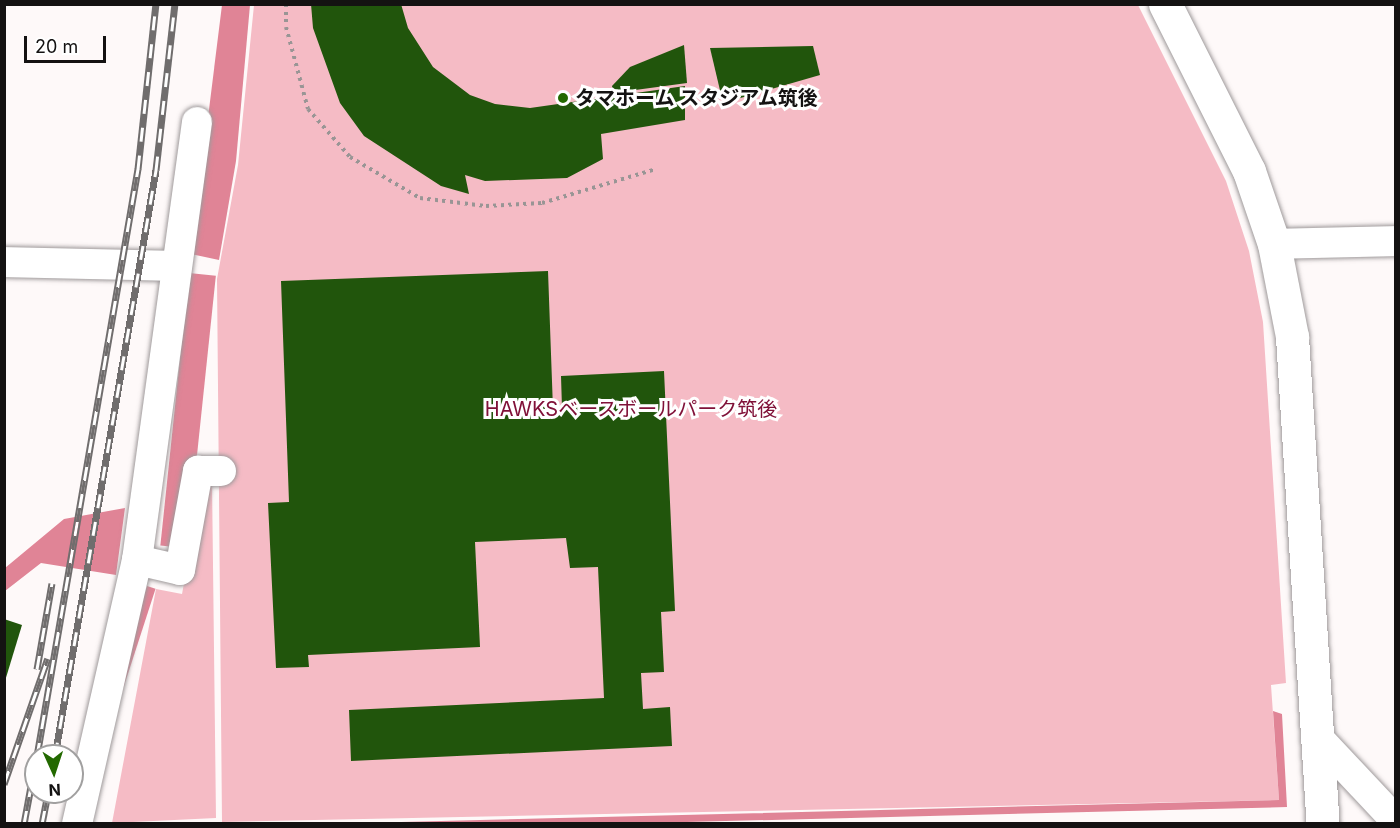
<!DOCTYPE html>
<meta charset="utf-8">
<style>
body{margin:0}
#map{position:relative;width:1400px;height:828px;overflow:hidden;background:#fef9f9;font-family:Inter,"Noto Sans JP",sans-serif}
div>[style]{position:absolute}
.green>*{inset:0;background:#f5bbc5}
.water>*{inset:0;background:#e08496;transform-origin:0 0}
.building>*{inset:0;background:#21550c}
.path>*{height:4px;margin-top:-2px;transform-origin:0;background:repeating-linear-gradient(90deg,#999595 0 3px,transparent 0 7.5px)}
.roads{filter:drop-shadow(0 0 2px #9f9a9b) drop-shadow(0 0 2px #9f9a9b)}
.minor>*{height:30px;margin:-15px;padding:0 15px;transform-origin:15px;border-radius:15px;background:#fff}
.tertiary>*{height:33px;margin:-16.5px;padding:0 16.5px;transform-origin:16.5px;border-radius:16.5px;background:#fff}
.rail>*{height:7px;margin-top:-3.5px;transform-origin:0;background:repeating-linear-gradient(90deg,#fff 0 14px,#706d6d 0 28px);box-sizing:border-box;border-block:2px solid #706d6d}
.dots>*{width:16px;height:16px;translate:-50% -50%;box-sizing:border-box;border:3px solid #fff;border-radius:50%}
span{translate:-50% -50%;white-space:nowrap;text-align:center;line-height:1.15;-webkit-text-stroke:6px #fff;paint-order:stroke}
.poi-label{font-size:20px;color:#141212;font-weight:700}
.left{translate:0 -50%;text-align:left}
.park-label{font-size:20px;color:#801138}
.frame{position:absolute;inset:0;border:6px solid #141212;pointer-events:none}
.north{position:absolute;left:24px;top:744px;width:60px;height:60px;box-sizing:border-box;background:#fff;border:2px solid #a1a0a0;border-radius:50%;rotate:177deg;font-size:16px;font-weight:700;line-height:24px;text-align:center;color:#141212}
.north::after{content:'';display:block;margin:auto;width:21px;height:27px;background:#236900;clip-path:polygon(50% 0,100% 100%,50% 72%,0 100%)}
.scale{position:absolute;left:24px;top:36px;width:82px;height:27px;box-sizing:border-box;border:3px solid #141212;border-top:0;padding-left:8px;font-size:18px;line-height:21px;white-space:nowrap;color:#141212;-webkit-text-stroke:4px #fff;paint-order:stroke}
</style>
<div id="map">
<div class="green">
<div style="clip-path:polygon(254px 5px,1138px 5px,1226px 181px,1249px 251px,1263px 322px,1286px 683px,1271px 685px,1279px 800px,222px 822px,217px 279px,238px 165px)"></div>
<div style="clip-path:polygon(212px 480px,216px 818px,112px 823px,156px 589px,182px 594px,203px 482px)"></div>
</div>
<div class="water">
<div style="clip-path:polygon(222px 5px,250px 5px,236px 161px,219px 260px,191px 254px)"></div>
<div style="left:189px;top:273px;width:27px;height:274px;rotate:6deg"></div>
<div style="clip-path:polygon(125px 508px,116px 575px,41px 563px,5px 591px,5px 568px,64px 519px)"></div>
<div style="left:147px;top:586px;width:9px;height:244px;rotate:18deg"></div>
<div style="clip-path:polygon(1273px 711px,1282px 714px,1287px 807px,648px 823px,361px 823px,1279px 800px)"></div>
</div>
<div class="building">
<div style="clip-path:polygon(311px 4px,401px 4px,408px 28px,433px 67px,470px 95px,495px 104px,530px 108px,685px 86px,685px 120px,601px 134px,603px 159px,567px 178px,485px 181px,465px 175px,469px 194px,441px 186px,364px 136px,340px 103px,313px 28px)"></div>
<div style="clip-path:polygon(684px 45px,687px 83px,613px 93px,612px 86px,630px 67px)"></div>
<div style="clip-path:polygon(813px 46px,820px 75px,723px 103px,710px 48px)"></div>
<div style="clip-path:polygon(548px 271px,553px 409px,562px 408px,561px 376px,664px 371px,675px 611px,661px 612px,664px 672px,641px 673px,643px 709px,670px 707px,672px 746px,351px 761px,349px 710px,604px 698px,598px 567px,570px 568px,566px 538px,475px 542px,480px 647px,308px 655px,309px 667px,276px 668px,268px 503px,289px 502px,281px 281px)"></div>
<div style="clip-path:polygon(4px 619px,22px 625px,5px 681px,4px 681px)"></div>
</div>
<div class="path">
<div style="left:286px;top:4px;width:23px;rotate:90deg"></div>
<div style="left:286px;top:27px;width:85px;rotate:75deg"></div>
<div style="left:308px;top:109px;width:64px;rotate:48.8deg"></div>
<div style="left:350px;top:157px;width:81px;rotate:30.4deg"></div>
<div style="left:420px;top:198px;width:66px;rotate:6.9deg"></div>
<div style="left:486px;top:206px;width:56px;rotate:-3.1deg"></div>
<div style="left:542px;top:203px;width:116px;rotate:-16.6deg"></div>
</div>
<div class="roads">
<div class="minor">
<div style="left:1274px;top:244px;width:122px;rotate:-1.4deg"></div>
<div style="left:4px;top:262px;width:171px;rotate:1.3deg"></div>
<div style="left:137px;top:560px;width:44px;rotate:13.1deg"></div>
<div style="left:180px;top:570px;width:101px;rotate:-79.7deg"></div>
<div style="left:198px;top:471px;width:23px"></div>
<div style="left:1319px;top:739px;width:112px;rotate:46.8deg"></div>
<div style="left:77px;top:824px;width:271px;rotate:-77.2deg"></div>
<div style="left:137px;top:560px;width:442px;rotate:-82.2deg"></div>
</div>
<div class="tertiary">
<div style="left:1165px;top:4px;width:187px;rotate:63.3deg"></div>
<div style="left:1249px;top:171px;width:77px;rotate:71.1deg"></div>
<div style="left:1274px;top:244px;width:95px;rotate:79deg"></div>
<div style="left:1292px;top:337px;width:488px;rotate:86.4deg"></div>
</div>
</div>
<div class="rail">
<div style="left:37px;top:669px;width:87px;rotate:-80.1deg"></div>
<div style="left:37px;top:756px;width:596px;rotate:-80.24deg"></div>
<div style="left:138px;top:169px;width:166px;rotate:-83.8deg"></div>
<div style="left:55px;top:756px;width:595px;rotate:-80.22deg"></div>
<div style="left:156px;top:170px;width:167px;rotate:-83.5deg"></div>
<div style="left:4px;top:784px;width:133px;rotate:-70.8deg"></div>
<div style="left:24px;top:824px;width:66px;rotate:-79.5deg"></div>
<div style="left:42px;top:824px;width:33px;rotate:-79deg"></div>
</div>
<div class="dots">
<div style="left:563px;top:98px;background:#236900"></div>
</div>
<div class="poi-label">
<span class="left" style="left:575px;top:98px">タマホーム スタジアム筑後</span>
</div>
<div class="park-label">
<span style="left:631px;top:409px">HAWKSベースボールパーク筑後</span>
</div>
<div class="frame"></div>
<div class="north">N</div>
<div class="scale">20 m</div>
</div>
